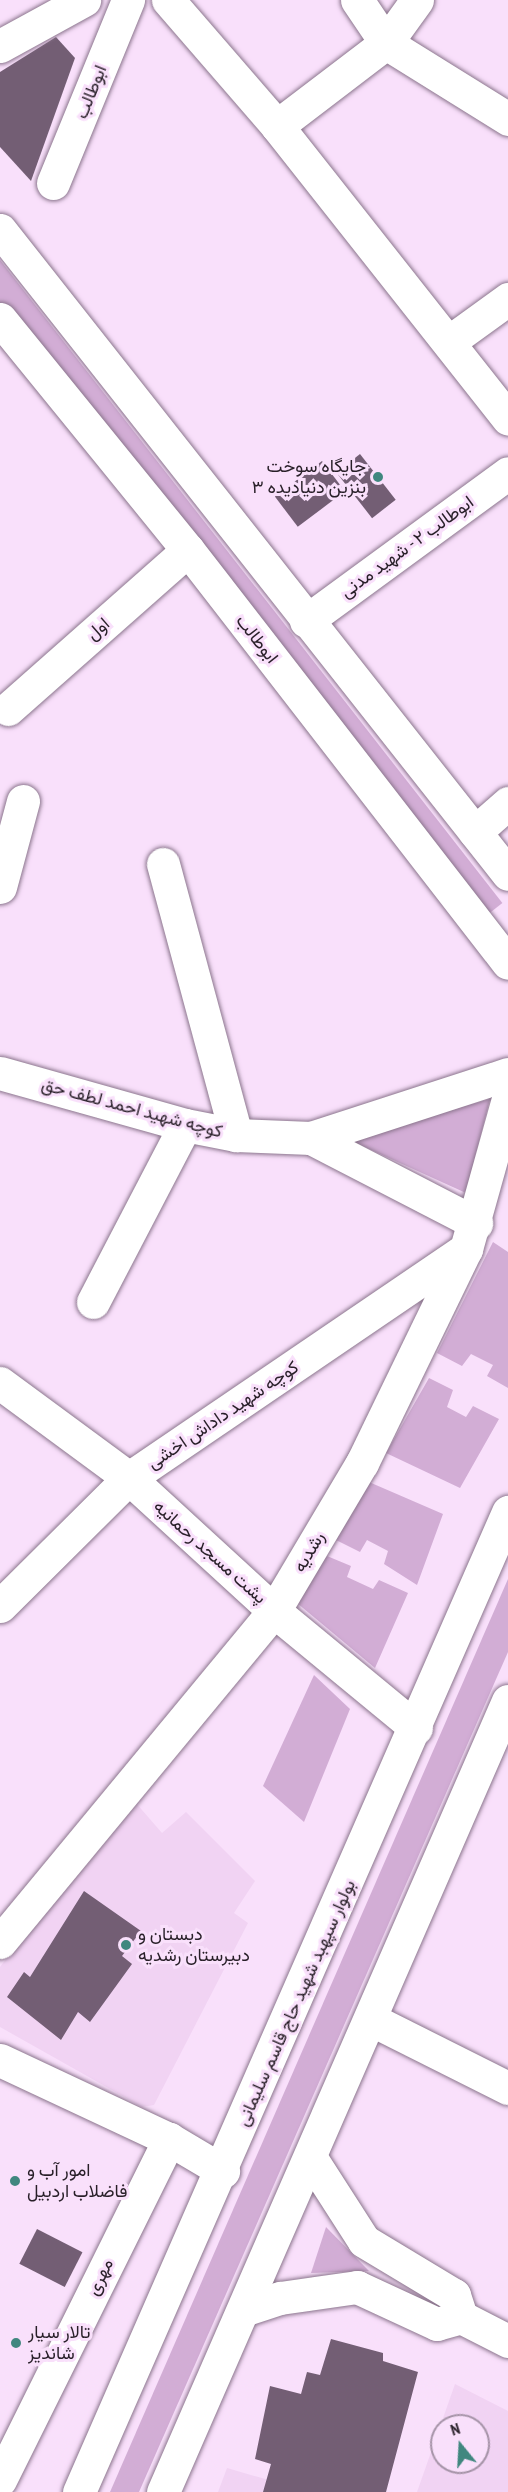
<!DOCTYPE html>
<meta charset="utf-8">
<style>
body{margin:0}
#map{position:relative;width:508px;height:2492px;overflow:hidden;background:#f9e0fb;font-family:"PT Sans Narrow",Vazirmatn,sans-serif}
div>[style]{position:absolute}
.built>*{inset:0;background:#f1d3f3}
.green>*{inset:0;background:#d2add5;transform-origin:0 0}
.building>*{inset:0;background:#735e74;transform-origin:0 0}
.roads{filter:drop-shadow(0 0 2px #8b758d) drop-shadow(0 0 2px #8b758d)}
.minor>*{height:33px;margin:-16.5px;padding:0 16.5px;transform-origin:16.5px;border-radius:16.5px;background:#fff}
.major>*{height:33px;margin:-16.5px;padding:0 16.5px;transform-origin:16.5px;border-radius:16.5px;background:#fff}
.dots>*{width:16px;height:16px;translate:-50% -50%;box-sizing:border-box;border:3px solid #f9e0fb;border-radius:50%}
span{translate:-50% -50%;white-space:nowrap;text-align:center;line-height:1.15;-webkit-text-stroke:6px #f9e0fb;paint-order:stroke}
.street-label{font-size:18px;color:#281f28}
.poi-label{font-size:18px;color:#281f28}
.right{translate:-100% -50%;text-align:right}
.left{translate:0 -50%;text-align:left}
.north{position:absolute;left:430px;top:2414px;width:60px;height:60px;box-sizing:border-box;background:#f9e0fb;border:2px solid #a593a7;border-radius:50%;rotate:342deg;font-size:16px;font-weight:700;line-height:24px;text-align:center;color:#281f28}
.north::after{content:'';display:block;margin:auto;width:21px;height:27px;background:#40877f;clip-path:polygon(50% 0,100% 100%,50% 72%,0 100%)}
</style>
<div id="map">
<div class="built">
<div style="clip-path:polygon(129px 1795px,162px 1833px,186px 1812px,255px 1881px,234px 1913px,248px 1923px,154px 2105px,142px 2107px,0 2027px,0 1967px)"></div>
<div style="clip-path:polygon(evenodd,455px 2384px,508px 2411px,508px 2492px,417px 2492px,455px 2384px,442px 2426px,478px 2426px,478px 2462px,442px 2462px,442px 2426px)"></div>
<div style="clip-path:polygon(227px 2468px,310px 2492px,218px 2492px)"></div>
</div>
<div class="green">
<div style="left:0;top:260px;width:816px;height:32px;rotate:52deg"></div>
<div style="clip-path:polygon(490px 1099px,466px 1193px,347px 1139px)"></div>
<div style="clip-path:polygon(493px 1242px,508px 1252px,508px 1388px,487px 1376px,493px 1365px,471px 1354px,462px 1366px,437px 1353px)"></div>
<div style="clip-path:polygon(429px 1378px,453px 1390px,447px 1407px,466px 1417px,473px 1406px,499px 1419px,460px 1488px,386px 1453px)"></div>
<div style="clip-path:polygon(369px 1482px,443px 1514px,417px 1585px,384px 1564px,388px 1551px,367px 1540px,360px 1552px,336px 1540px)"></div>
<div style="clip-path:polygon(327px 1556px,351px 1566px,347px 1577px,373px 1589px,379px 1580px,408px 1593px,375px 1668px,291px 1598px)"></div>
<div style="clip-path:polygon(508px 1579px,508px 1652px,139px 2492px,110px 2492px)"></div>
<div style="clip-path:polygon(314px 1675px,350px 1709px,304px 1822px,263px 1786px)"></div>
<div style="clip-path:polygon(326px 2227px,369px 2271px,311px 2273px)"></div>
</div>
<div class="building">
<div style="clip-path:polygon(56px 37px,75px 58px,31px 181px,0 147px,0 72px)"></div>
<div style="left:360px;top:454px;width:58px;height:30px;rotate:52deg"></div>
<div style="left:322px;top:461px;width:38px;height:59px;rotate:53deg"></div>
<div style="clip-path:polygon(84px 1891px,141px 1931px,122px 1956px,132px 1964px,90px 2022px,78px 2012px,61px 2040px,7px 1997px,24px 1972px,30px 1977px)"></div>
<div style="left:37px;top:2229px;width:51px;height:39px;rotate:27deg"></div>
<div style="clip-path:polygon(331px 2339px,383px 2353px,383px 2361px,418px 2372px,386px 2492px,263px 2492px,271px 2464px,255px 2459px,270px 2386px,301px 2394px,307px 2372px,320px 2375px)"></div>
</div>
<div class="roads">
<div class="minor">
<div style="left:168px;top:0;width:167px;rotate:49.1deg"></div>
<div style="left:277px;top:126px;width:373px;rotate:51.7deg"></div>
<div style="left:357px;top:0;width:52px;rotate:56deg"></div>
<div style="left:386px;top:43px;width:144px;rotate:31.9deg"></div>
<div style="left:0;top:46px;width:96px;rotate:-28.7deg"></div>
<div style="left:277px;top:126px;width:137px;rotate:-37.3deg"></div>
<div style="left:386px;top:43px;width:53px;rotate:-54.2deg"></div>
<div style="left:53px;top:183px;width:198px;rotate:-67.7deg"></div>
<div style="left:450px;top:341px;width:72px;rotate:-35.9deg"></div>
<div style="left:306px;top:621px;width:250px;rotate:-36.2deg"></div>
<div style="left:8px;top:709px;width:240px;rotate:-41.5deg"></div>
<div style="left:475px;top:832px;width:44px;rotate:-41.3deg"></div>
<div style="left:163px;top:864px;width:281px;rotate:74.9deg"></div>
<div style="left:0;top:887px;width:89px;rotate:-75deg"></div>
<div style="left:0;top:1073px;width:192px;rotate:15.7deg"></div>
<div style="left:185px;top:1125px;width:52px;rotate:11.1deg"></div>
<div style="left:236px;top:1135px;width:75px;rotate:2.3deg"></div>
<div style="left:311px;top:1138px;width:207px;rotate:-18deg"></div>
<div style="left:311px;top:1138px;width:186px;rotate:27.3deg"></div>
<div style="left:93px;top:1302px;width:199px;rotate:-62.5deg"></div>
<div style="left:0;top:1383px;width:160px;rotate:36.4deg"></div>
<div style="left:129px;top:1478px;width:197px;rotate:42.5deg"></div>
<div style="left:274px;top:1611px;width:184px;rotate:39.5deg"></div>
<div style="left:0;top:1606px;width:182px;rotate:-44.8deg"></div>
<div style="left:129px;top:1478px;width:407px;rotate:-34.2deg"></div>
<div style="left:0;top:1942px;width:430px;rotate:-50.4deg"></div>
<div style="left:274px;top:1611px;width:172px;rotate:-59.3deg"></div>
<div style="left:362px;top:1463px;width:238px;rotate:-64.1deg"></div>
<div style="left:466px;top:1249px;width:156px;rotate:-74.4deg"></div>
<div style="left:372px;top:2020px;width:152px;rotate:26.6deg"></div>
<div style="left:0;top:2060px;width:187px;rotate:25.1deg"></div>
<div style="left:169px;top:2139px;width:63px;rotate:30.7deg"></div>
<div style="left:312px;top:2160px;width:96px;rotate:57.3deg"></div>
<div style="left:364px;top:2241px;width:105px;rotate:31deg"></div>
<div style="left:454px;top:2295px;width:23px;rotate:72deg"></div>
<div style="left:461px;top:2317px;width:53px;rotate:27.1deg"></div>
<div style="left:246px;top:2309px;width:36px;rotate:-18deg"></div>
<div style="left:280px;top:2298px;width:78px;rotate:-8.1deg"></div>
<div style="left:357px;top:2287px;width:88px;rotate:24.8deg"></div>
<div style="left:437px;top:2324px;width:25px;rotate:-16deg"></div>
<div style="left:0;top:2480px;width:381px;rotate:-63.6deg"></div>
</div>
<div class="major">
<div style="left:0;top:230px;width:820px;rotate:51.73deg"></div>
<div style="left:0;top:319px;width:298px;rotate:50.9deg"></div>
<div style="left:188px;top:550px;width:522px;rotate:52.23deg"></div>
<div style="left:79px;top:2492px;width:1070px;rotate:-66.36deg"></div>
<div style="left:163px;top:2492px;width:863px;rotate:-66.44deg"></div>
</div>
</div>
<div class="dots">
<div style="left:378px;top:477px;background:#40877f"></div>
<div style="left:126px;top:1945px;background:#40877f"></div>
<div style="left:15px;top:2181px;background:#40877f"></div>
<div style="left:16px;top:2343px;background:#40877f"></div>
</div>
<div class="street-label">
<span style="left:91px;top:92px;rotate:-68deg">ابوطالب</span>
<span style="left:407px;top:547px;rotate:-36deg">ابوطالب ۲ - شهید مدنی</span>
<span style="left:98px;top:629px;rotate:-41deg">اول</span>
<span style="left:257px;top:639px;rotate:52deg">ابوطالب</span>
<span style="left:132px;top:1108px;rotate:15deg">کوچه شهید احمد لطف حق</span>
<span style="left:223px;top:1415px;rotate:-34deg">کوچه شهید داداش اخشی</span>
<span style="left:210px;top:1552px;rotate:42deg">پشت مسجد رحمانیه</span>
<span style="left:309px;top:1552px;rotate:-59deg">رشدیه</span>
<span style="left:296px;top:2003px;rotate:-66deg">بولوار سپهبد شهید حاج قاسم سلیمانی</span>
<span style="left:100px;top:2277px;rotate:-64deg">مهری</span>
</div>
<div class="poi-label">
<span class="right" style="left:366px;top:477px">جایگاه سوخت<br>بنزین دنیادیده ۳</span>
<span class="left" style="left:138px;top:1945px">دبستان و<br>دبیرستان رشدیه</span>
<span class="left" style="left:27px;top:2181px">امور آب و<br>فاضلاب اردبیل</span>
<span class="left" style="left:28px;top:2343px">تالار سیار<br>شاندیز</span>
</div>
<div class="north">N</div>
</div>
